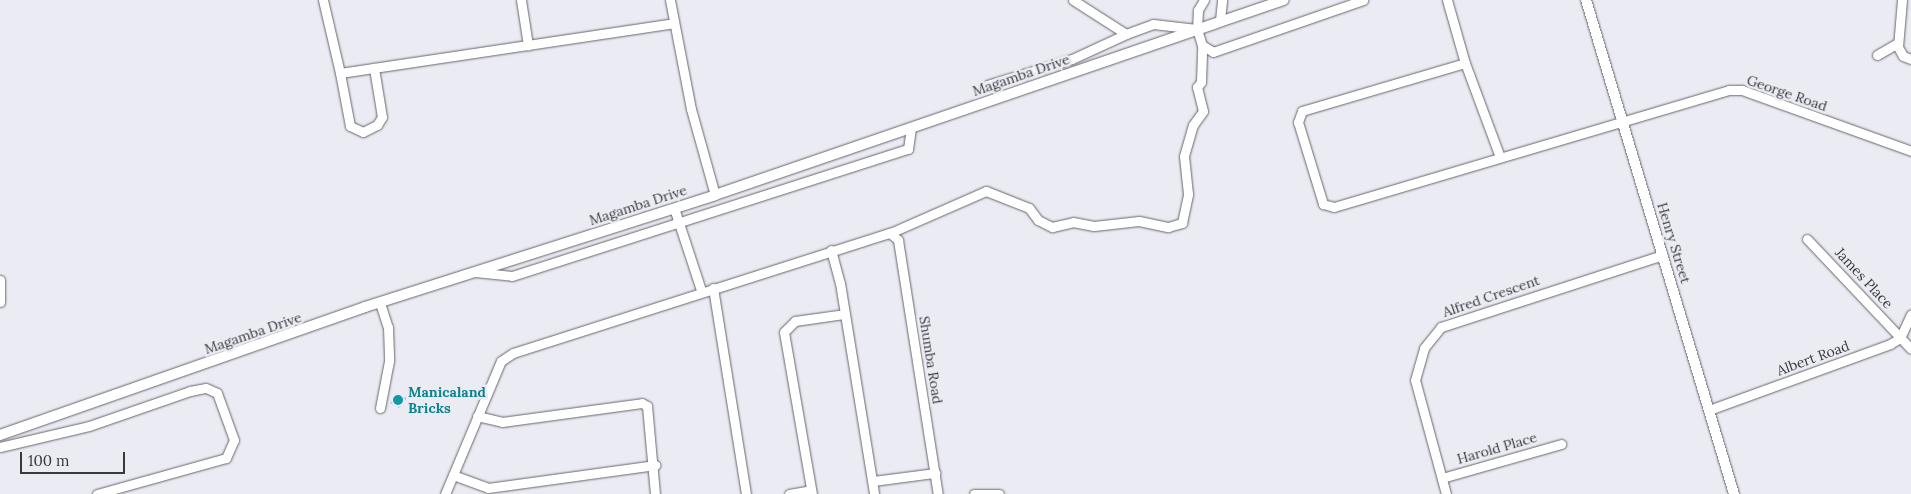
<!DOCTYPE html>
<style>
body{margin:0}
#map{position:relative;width:1911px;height:494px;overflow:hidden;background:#ebecf3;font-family:Lora,serif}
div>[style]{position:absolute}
.building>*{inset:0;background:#a9b5fa}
.roads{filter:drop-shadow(0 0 1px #65666c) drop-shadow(0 0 1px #65666c)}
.minor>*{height:9px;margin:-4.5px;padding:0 4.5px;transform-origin:4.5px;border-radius:4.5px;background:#fff}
.tertiary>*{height:10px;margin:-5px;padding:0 5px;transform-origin:5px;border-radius:5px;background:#fff}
.dots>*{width:14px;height:14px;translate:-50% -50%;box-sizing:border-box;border:2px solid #ebecf3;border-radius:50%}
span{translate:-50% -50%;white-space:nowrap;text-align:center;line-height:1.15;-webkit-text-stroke:5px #ebecf3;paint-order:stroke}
.street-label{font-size:14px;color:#39393c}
.culture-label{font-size:14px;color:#0d838f;font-weight:700}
.left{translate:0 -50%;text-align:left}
.scale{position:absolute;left:20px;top:452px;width:105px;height:22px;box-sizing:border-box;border:2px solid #39393c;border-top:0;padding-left:6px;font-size:15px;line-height:18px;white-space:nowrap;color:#39393c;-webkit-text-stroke:4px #ebecf3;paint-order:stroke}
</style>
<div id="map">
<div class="building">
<div style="clip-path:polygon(396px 393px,407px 398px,399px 408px,390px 403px)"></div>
</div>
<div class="roads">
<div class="minor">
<div style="left:323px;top:0;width:75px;rotate:76.9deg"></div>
<div style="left:340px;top:73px;width:337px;rotate:-8.5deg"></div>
<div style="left:521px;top:0;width:46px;rotate:81.2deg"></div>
<div style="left:670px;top:0;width:111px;rotate:79.1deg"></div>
<div style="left:691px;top:109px;width:89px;rotate:74.4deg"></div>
<div style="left:1073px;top:0;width:63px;rotate:32.7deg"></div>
<div style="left:1126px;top:34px;width:29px;rotate:-20deg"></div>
<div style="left:1153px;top:24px;width:44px;rotate:6.5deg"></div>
<div style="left:1204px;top:0;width:12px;rotate:121deg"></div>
<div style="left:1198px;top:10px;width:19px;rotate:93deg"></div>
<div style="left:1197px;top:29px;width:17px;rotate:73deg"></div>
<div style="left:1202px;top:45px;width:13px;rotate:32deg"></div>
<div style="left:1213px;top:52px;width:159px;rotate:-19.1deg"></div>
<div style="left:1447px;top:0;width:66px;rotate:74.1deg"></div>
<div style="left:1465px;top:63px;width:100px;rotate:69.6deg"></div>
<div style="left:1902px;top:0;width:47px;rotate:94.9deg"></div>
<div style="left:1898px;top:47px;width:10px;rotate:61deg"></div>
<div style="left:1903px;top:56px;width:9px;rotate:21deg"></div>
<div style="left:1220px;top:20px;width:20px;rotate:-84deg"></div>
<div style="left:1877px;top:55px;width:24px;rotate:-30deg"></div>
<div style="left:1465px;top:63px;width:170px;rotate:163.6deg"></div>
<div style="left:1302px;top:111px;width:12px;rotate:110deg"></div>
<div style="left:1298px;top:122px;width:86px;rotate:73deg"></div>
<div style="left:1323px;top:204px;width:11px;rotate:15deg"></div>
<div style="left:1334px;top:207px;width:412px;rotate:-16.5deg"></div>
<div style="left:1729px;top:90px;width:13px"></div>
<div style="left:1742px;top:90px;width:180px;rotate:19.8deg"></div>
<div style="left:340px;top:73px;width:54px;rotate:79.3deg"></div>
<div style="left:350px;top:126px;width:14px;rotate:25deg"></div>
<div style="left:363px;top:132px;width:16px;rotate:-27deg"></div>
<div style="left:377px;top:125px;width:9px;rotate:-58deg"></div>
<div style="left:382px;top:117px;width:50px;rotate:-99.3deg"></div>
<div style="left:987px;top:85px;width:89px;rotate:-17deg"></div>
<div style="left:1072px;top:59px;width:60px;rotate:-24.8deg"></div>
<div style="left:674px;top:208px;width:86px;rotate:71.8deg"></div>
<div style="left:890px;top:233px;width:11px;rotate:41deg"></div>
<div style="left:898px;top:240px;width:257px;rotate:81.1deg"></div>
<div style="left:1807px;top:239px;width:151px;rotate:46.6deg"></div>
<div style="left:831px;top:250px;width:34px;rotate:75deg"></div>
<div style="left:840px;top:283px;width:214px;rotate:80.8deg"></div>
<div style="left:475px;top:272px;width:37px;rotate:6deg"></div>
<div style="left:512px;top:276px;width:416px;rotate:-17.8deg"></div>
<div style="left:908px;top:149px;width:22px;rotate:-82deg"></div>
<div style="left:0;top:280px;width:22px;rotate:90deg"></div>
<div style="left:713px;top:288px;width:209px;rotate:80.9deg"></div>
<div style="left:380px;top:303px;width:25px;rotate:72deg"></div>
<div style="left:388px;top:327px;width:34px;rotate:88deg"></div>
<div style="left:389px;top:361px;width:48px;rotate:100.8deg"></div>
<div style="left:1709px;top:410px;width:193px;rotate:-20deg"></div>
<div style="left:1890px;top:344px;width:12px;rotate:-31deg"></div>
<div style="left:1900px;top:338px;width:26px;rotate:-65deg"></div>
<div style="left:477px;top:416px;width:26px;rotate:13deg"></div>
<div style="left:502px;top:422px;width:141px;rotate:-7.7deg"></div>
<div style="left:642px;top:403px;width:6px;rotate:31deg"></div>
<div style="left:647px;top:406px;width:88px;rotate:84.8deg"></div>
<div style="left:0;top:447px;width:91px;rotate:-13.3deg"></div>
<div style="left:89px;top:426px;width:107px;rotate:-19.1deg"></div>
<div style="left:190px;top:391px;width:16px;rotate:-11deg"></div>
<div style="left:206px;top:388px;width:12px;rotate:24deg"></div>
<div style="left:217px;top:393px;width:50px;rotate:70.1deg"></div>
<div style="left:234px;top:440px;width:20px;rotate:114deg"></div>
<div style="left:226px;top:458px;width:134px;rotate:164.4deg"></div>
<div style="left:453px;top:475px;width:37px;rotate:20deg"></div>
<div style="left:488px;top:488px;width:169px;rotate:-7.8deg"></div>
<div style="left:1442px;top:478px;width:124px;rotate:-15.9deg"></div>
<div style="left:873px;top:481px;width:63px;rotate:-7.4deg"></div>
<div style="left:445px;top:494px;width:144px;rotate:-67.2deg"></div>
<div style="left:501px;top:361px;width:14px;rotate:-34deg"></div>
<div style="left:513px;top:353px;width:396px;rotate:-17.7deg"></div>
<div style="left:890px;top:233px;width:105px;rotate:-23.6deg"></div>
<div style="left:986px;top:191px;width:46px;rotate:21.6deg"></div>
<div style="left:1029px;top:208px;width:15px;rotate:53deg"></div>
<div style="left:1038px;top:220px;width:16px;rotate:27deg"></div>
<div style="left:1052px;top:227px;width:22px;rotate:-13deg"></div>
<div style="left:1073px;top:222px;width:21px;rotate:11deg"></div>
<div style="left:1094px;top:226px;width:45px;rotate:-6.3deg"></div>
<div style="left:1139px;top:221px;width:30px;rotate:12deg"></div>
<div style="left:1168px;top:227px;width:15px;rotate:-16deg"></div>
<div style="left:1182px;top:223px;width:30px;rotate:-78deg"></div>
<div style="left:1188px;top:194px;width:38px;rotate:-96deg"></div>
<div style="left:1184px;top:156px;width:32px;rotate:-74deg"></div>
<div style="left:1193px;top:125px;width:17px;rotate:-54deg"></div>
<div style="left:1203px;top:111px;width:25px;rotate:-104deg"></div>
<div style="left:1197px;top:87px;width:6px;rotate:-51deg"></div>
<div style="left:1201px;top:82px;width:37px;rotate:-88deg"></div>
<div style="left:789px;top:494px;width:22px;rotate:-10deg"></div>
<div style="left:812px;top:494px;width:164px;rotate:-99.8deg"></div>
<div style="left:784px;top:332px;width:16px;rotate:-45deg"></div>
<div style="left:795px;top:321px;width:49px;rotate:-8.1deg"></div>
<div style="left:974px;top:494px;width:25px"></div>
<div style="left:1446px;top:494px;width:118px;rotate:-105.2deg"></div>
<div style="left:1415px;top:380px;width:33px;rotate:-74deg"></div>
<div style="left:1424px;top:348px;width:27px;rotate:-51deg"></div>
<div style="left:1441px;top:327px;width:233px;rotate:-18deg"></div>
</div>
<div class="tertiary">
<div style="left:1586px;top:0;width:516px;rotate:73.32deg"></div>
<div style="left:0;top:435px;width:387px;rotate:-19.3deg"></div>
<div style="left:365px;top:307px;width:367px;rotate:-17.7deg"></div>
<div style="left:715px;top:195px;width:601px;rotate:-18.92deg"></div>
</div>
</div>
<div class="dots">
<div style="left:398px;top:400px;background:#0f9aa8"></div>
</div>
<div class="street-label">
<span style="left:1021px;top:75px;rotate:-19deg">Magamba Drive</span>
<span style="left:1787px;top:93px;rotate:19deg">George Road</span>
<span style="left:638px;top:205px;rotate:-18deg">Magamba Drive</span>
<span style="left:1674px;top:243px;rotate:73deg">Henry Street</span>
<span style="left:1864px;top:278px;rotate:47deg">James Place</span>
<span style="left:1491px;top:296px;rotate:-19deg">Alfred Crescent</span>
<span style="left:253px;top:333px;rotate:-19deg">Magamba Drive</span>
<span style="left:1813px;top:358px;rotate:-20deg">Albert Road</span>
<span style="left:931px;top:360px;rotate:81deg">Shumba Road</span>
<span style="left:1497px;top:448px;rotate:-16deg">Harold Place</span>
</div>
<div class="culture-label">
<span class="left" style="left:408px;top:400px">Manicaland<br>Bricks</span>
</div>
<div class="scale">100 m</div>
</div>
